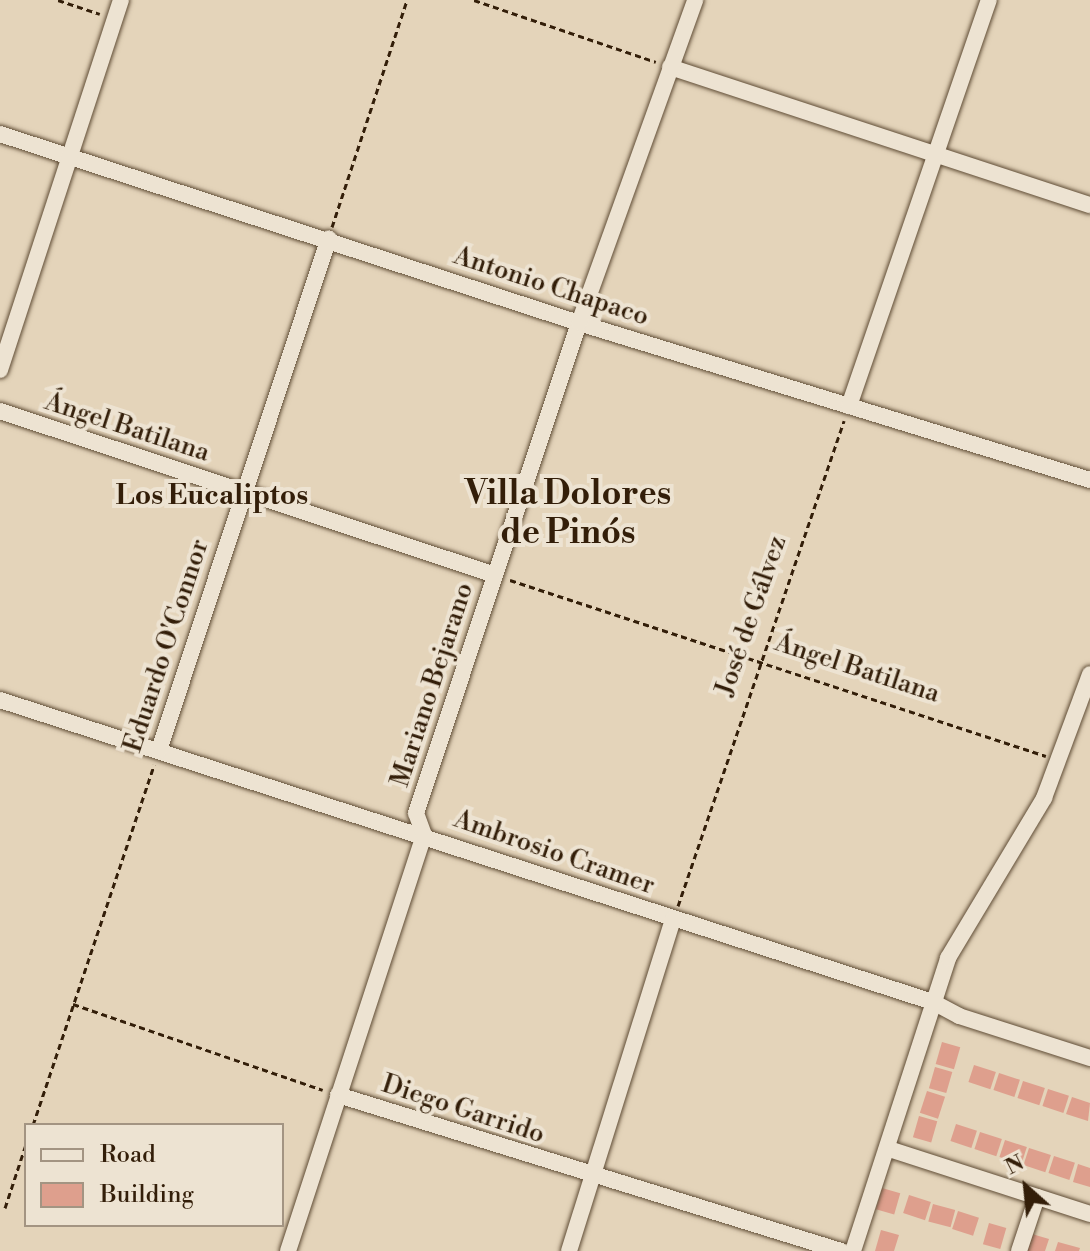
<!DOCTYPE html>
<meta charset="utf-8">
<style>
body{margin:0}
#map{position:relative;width:1090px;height:1251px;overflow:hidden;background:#e4d4ba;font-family:"Libre Bodoni",serif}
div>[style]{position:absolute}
.building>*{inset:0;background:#de9f8d;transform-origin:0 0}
.path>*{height:3px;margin-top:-1.5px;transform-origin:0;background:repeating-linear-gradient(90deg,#331e09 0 6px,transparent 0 10px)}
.roads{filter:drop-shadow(0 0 2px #5f4c35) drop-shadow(0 0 2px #5f4c35)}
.street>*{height:16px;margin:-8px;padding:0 8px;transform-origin:8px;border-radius:8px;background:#ede3d2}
span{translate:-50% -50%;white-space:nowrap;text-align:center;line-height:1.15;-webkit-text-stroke:8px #ede3d2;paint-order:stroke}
.street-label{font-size:26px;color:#331e09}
.neighbourhood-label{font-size:28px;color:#331e09;font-weight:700}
.district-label{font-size:34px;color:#331e09;font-weight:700}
.legend{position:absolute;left:24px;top:1123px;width:260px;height:104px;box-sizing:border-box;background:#ede3d2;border:2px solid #a39482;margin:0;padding:10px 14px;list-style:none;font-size:24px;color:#331e09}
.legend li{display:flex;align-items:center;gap:16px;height:40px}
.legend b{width:40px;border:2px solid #a39482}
.north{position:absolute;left:986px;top:1147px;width:80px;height:80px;-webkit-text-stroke:6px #ede3d2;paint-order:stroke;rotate:333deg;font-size:22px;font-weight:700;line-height:32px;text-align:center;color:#331e09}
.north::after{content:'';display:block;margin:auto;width:28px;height:36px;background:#331e09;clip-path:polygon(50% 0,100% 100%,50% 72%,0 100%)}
</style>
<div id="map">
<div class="building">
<div style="left:942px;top:1042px;width:19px;height:23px;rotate:16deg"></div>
<div style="left:974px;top:1065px;width:23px;height:18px;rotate:18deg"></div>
<div style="left:935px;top:1067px;width:18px;height:22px;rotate:16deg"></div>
<div style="left:999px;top:1073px;width:22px;height:18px;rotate:18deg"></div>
<div style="left:1023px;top:1081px;width:23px;height:18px;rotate:18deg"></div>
<div style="left:1048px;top:1089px;width:22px;height:18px;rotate:18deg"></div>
<div style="left:927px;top:1091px;width:19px;height:23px;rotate:18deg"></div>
<div style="clip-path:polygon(1072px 1097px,1090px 1103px,1088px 1121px,1066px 1114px)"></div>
<div style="left:919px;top:1116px;width:19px;height:22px;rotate:16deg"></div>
<div style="left:956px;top:1124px;width:22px;height:18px;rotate:18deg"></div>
<div style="left:980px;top:1132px;width:23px;height:18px;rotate:18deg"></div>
<div style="left:1005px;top:1140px;width:23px;height:18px;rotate:18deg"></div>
<div style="left:1029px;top:1148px;width:23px;height:18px;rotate:18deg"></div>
<div style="left:1054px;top:1156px;width:22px;height:18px;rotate:18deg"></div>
<div style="clip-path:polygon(1078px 1164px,1090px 1168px,1090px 1187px,1073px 1182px)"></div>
<div style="left:882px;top:1188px;width:19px;height:22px;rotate:16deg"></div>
<div style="left:909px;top:1195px;width:23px;height:19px;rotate:18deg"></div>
<div style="left:933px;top:1204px;width:23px;height:18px;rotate:15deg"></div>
<div style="left:958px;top:1211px;width:22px;height:19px;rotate:18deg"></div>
<div style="left:989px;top:1223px;width:18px;height:22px;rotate:16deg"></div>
<div style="clip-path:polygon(881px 1230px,899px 1235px,894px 1251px,875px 1251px)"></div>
<div style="clip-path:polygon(1032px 1234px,1049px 1239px,1045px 1251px,1026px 1251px)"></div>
<div style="clip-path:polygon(1058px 1242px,1080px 1248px,1079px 1251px,1055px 1251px)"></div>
</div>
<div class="path">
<div style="left:58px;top:0;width:44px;rotate:18.4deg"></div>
<div style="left:474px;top:0;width:192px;rotate:18.8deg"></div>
<div style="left:332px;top:227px;width:239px;rotate:-71.7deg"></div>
<div style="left:510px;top:580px;width:564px;rotate:18.18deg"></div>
<div style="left:678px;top:906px;width:513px;rotate:-71.11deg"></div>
<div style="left:73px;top:1004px;width:264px;rotate:19deg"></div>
<div style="left:33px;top:1125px;width:380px;rotate:-71.4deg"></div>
<div style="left:5px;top:1208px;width:67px;rotate:-71.8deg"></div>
</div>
<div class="roads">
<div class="street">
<div style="left:670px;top:67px;width:442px;rotate:18.2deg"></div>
<div style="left:0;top:134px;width:609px;rotate:18.08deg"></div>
<div style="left:579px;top:323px;width:535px;rotate:17.08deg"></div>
<div style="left:0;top:370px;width:389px;rotate:-71.9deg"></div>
<div style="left:849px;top:406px;width:429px;rotate:-71deg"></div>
<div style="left:0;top:411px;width:521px;rotate:18.33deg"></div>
<div style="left:0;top:700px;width:981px;rotate:17.94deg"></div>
<div style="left:933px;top:1002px;width:30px;rotate:28deg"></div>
<div style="left:959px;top:1016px;width:138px;rotate:17.8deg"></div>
<div style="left:159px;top:750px;width:539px;rotate:-71.63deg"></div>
<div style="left:338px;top:1095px;width:527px;rotate:17.23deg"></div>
<div style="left:889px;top:1149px;width:211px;rotate:17.9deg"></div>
<div style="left:288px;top:1251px;width:438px;rotate:-71.9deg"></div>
<div style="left:424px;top:835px;width:23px;rotate:-110deg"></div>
<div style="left:416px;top:813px;width:516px;rotate:-71.6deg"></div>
<div style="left:579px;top:323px;width:343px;rotate:-70.2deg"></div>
<div style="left:569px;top:1251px;width:348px;rotate:-72.6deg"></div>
<div style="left:853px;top:1251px;width:308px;rotate:-72deg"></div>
<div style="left:948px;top:958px;width:187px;rotate:-59deg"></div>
<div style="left:1044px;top:798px;width:132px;rotate:-69.6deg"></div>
<div style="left:1019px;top:1251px;width:57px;rotate:-71.6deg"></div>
</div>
</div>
<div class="street-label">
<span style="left:551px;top:287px;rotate:18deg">Antonio Chapaco</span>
<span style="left:127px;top:428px;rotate:18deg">Ángel Batilana</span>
<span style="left:752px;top:616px;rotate:-71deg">José de Gálvez</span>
<span style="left:167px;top:646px;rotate:-72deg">Eduardo O'Connor</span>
<span style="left:857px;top:669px;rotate:18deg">Ángel Batilana</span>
<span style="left:433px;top:685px;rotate:-72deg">Mariano Bejarano</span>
<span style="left:554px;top:853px;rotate:19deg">Ambrosio Cramer</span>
<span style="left:463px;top:1110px;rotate:18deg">Diego Garrido</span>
</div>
<div class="neighbourhood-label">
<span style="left:212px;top:496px">Los Eucaliptos</span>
</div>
<div class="district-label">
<span style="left:568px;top:514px">Villa Dolores<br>de Pinós</span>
</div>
<ul class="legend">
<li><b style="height:10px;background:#ede3d2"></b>Road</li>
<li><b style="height:22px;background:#de9f8d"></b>Building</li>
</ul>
<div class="north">N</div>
</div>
